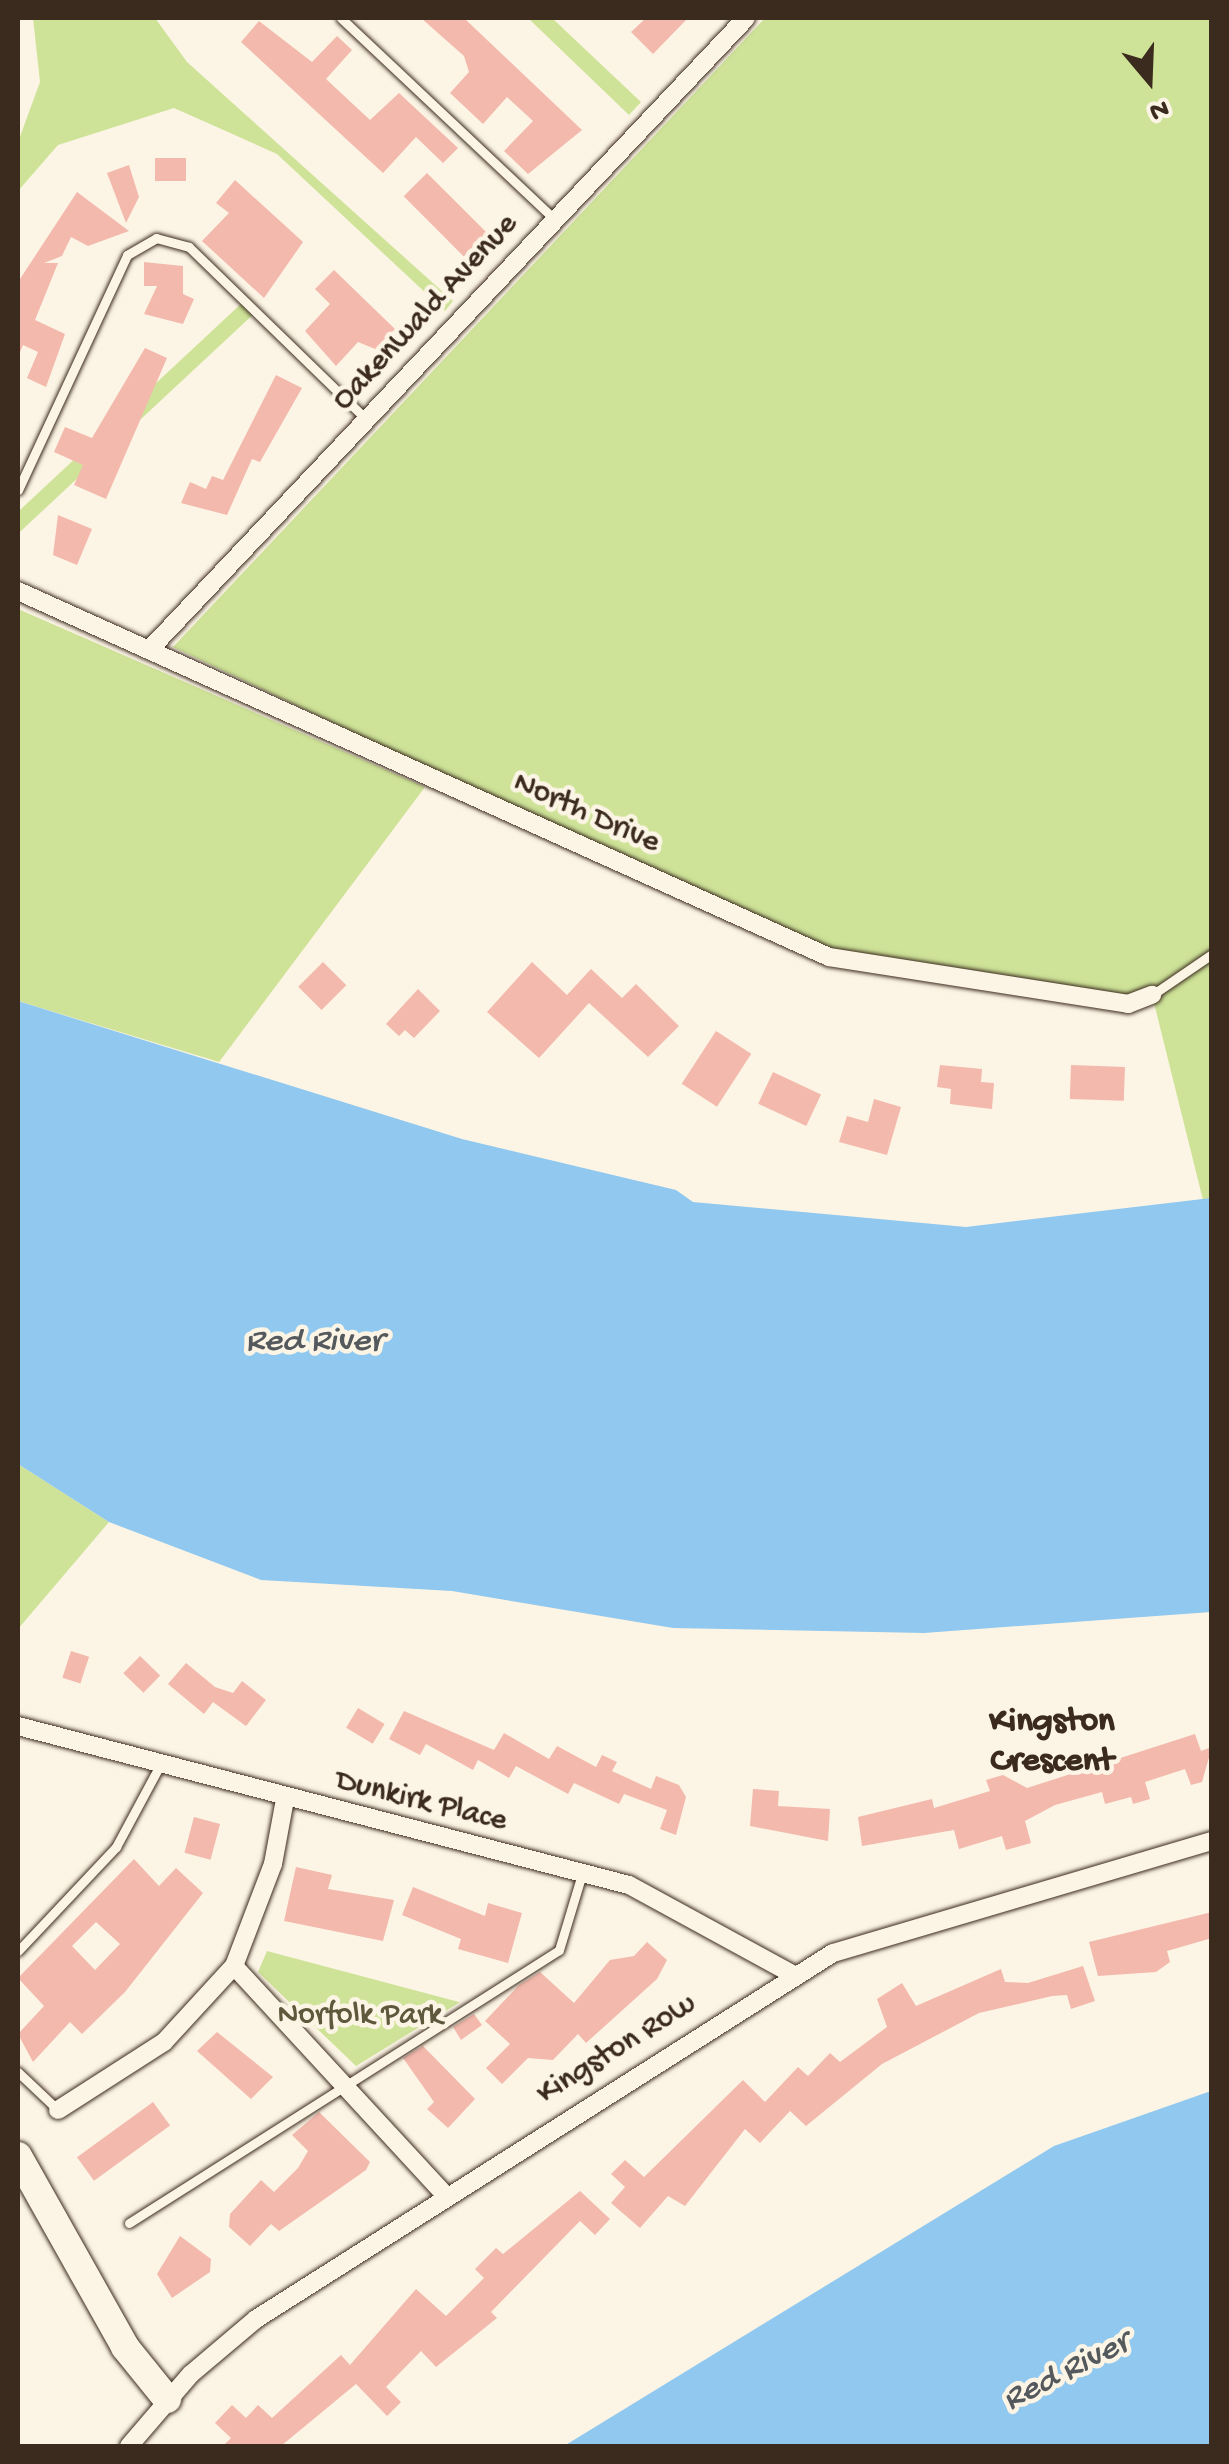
<!DOCTYPE html>
<style>
body{margin:0}
#map{position:relative;width:1229px;height:2464px;overflow:hidden;background:#fcf5e5;font-family:"Gochi Hand",sans-serif}
div>[style]{position:absolute}
.green>*{inset:0;background:#cee398;transform-origin:0 0}
.water>*{inset:0;background:#90c8ef}
.building>*{inset:0;background:#f3b9ad;transform-origin:0 0}
.roads{filter:drop-shadow(0 0 2px #3b2a1e) drop-shadow(0 0 2px #3b2a1e)}
.service>*{height:9px;margin:-4.5px;padding:0 4.5px;transform-origin:4.5px;border-radius:4.5px;background:#fcf5e5}
.minor>*{height:18px;margin:-9px;padding:0 9px;transform-origin:9px;border-radius:9px;background:#fcf5e5}
.secondary>*{height:28px;margin:-14px;padding:0 14px;transform-origin:14px;border-radius:14px;background:#fcf5e5}
span{translate:-50% -50%;white-space:nowrap;text-align:center;line-height:1.15;-webkit-text-stroke:9px #fcf5e5;paint-order:stroke}
.street-label{font-size:32px;color:#3b2a1e}
.park-label{font-size:32px;color:#60583c}
.water-label{font-size:35px;color:#54595d;font-style:italic}
.neighbourhood-label{font-size:35px;color:#3b2a1e;font-weight:700}
.frame{position:absolute;inset:0;border:20px solid #3b2a1e;pointer-events:none}
.north{position:absolute;left:1099px;top:30px;width:100px;height:100px;-webkit-text-stroke:8px #fcf5e5;paint-order:stroke;rotate:161deg;font-size:28px;font-weight:700;line-height:40px;text-align:center;color:#3b2a1e}
.north::after{content:'';display:block;margin:auto;width:35px;height:45px;background:#3b2a1e;clip-path:polygon(50% 0,100% 100%,50% 72%,0 100%)}
</style>
<div id="map">
<div class="green">
<div style="clip-path:polygon(33px 18px,155px 18px,187px 62px,453px 301px,445px 311px,277px 154px,174px 108px,58px 145px,18px 191px,18px 142px,40px 82px)"></div>
<div style="clip-path:polygon(528px 18px,552px 18px,641px 102px,629px 115px)"></div>
<div style="clip-path:polygon(765px 18px,1211px 18px,1211px 1198px,1203px 1200px,1152px 995px,1128px 1004px,829px 957px,173px 647px)"></div>
<div style="left:243px;top:302px;width:16px;height:338px;rotate:47deg"></div>
<div style="clip-path:polygon(18px 609px,425px 787px,219px 1062px,18px 1001px)"></div>
<div style="clip-path:polygon(18px 1464px,109px 1522px,18px 1629px)"></div>
<div style="clip-path:polygon(267px 1951px,459px 2002px,460px 2002px,356px 2066px,258px 1972px)"></div>
</div>
<div class="water">
<div style="clip-path:polygon(18px 1001px,462px 1139px,676px 1190px,693px 1202px,966px 1227px,1211px 1198px,1211px 1612px,924px 1633px,673px 1628px,452px 1591px,261px 1580px,109px 1522px,18px 1464px)"></div>
<div style="clip-path:polygon(1211px 2091px,1211px 2446px,564px 2446px,1054px 2146px)"></div>
</div>
<div class="building">
<div style="clip-path:polygon(421px 18px,464px 18px,582px 130px,528px 174px,504px 151px,533px 121px,507px 97px,483px 124px,450px 93px,469px 72px,464px 56px)"></div>
<div style="clip-path:polygon(646px 18px,688px 18px,653px 54px,631px 32px)"></div>
<div style="clip-path:polygon(259px 21px,312px 62px,337px 36px,352px 50px,326px 79px,370px 120px,399px 93px,458px 148px,443px 163px,416px 137px,383px 173px,241px 42px)"></div>
<div style="left:155px;top:158px;width:31px;height:23px"></div>
<div style="clip-path:polygon(129px 165px,139px 197px,126px 223px,107px 173px)"></div>
<div style="left:427px;top:173px;width:85px;height:33px;rotate:45deg"></div>
<div style="clip-path:polygon(235px 180px,303px 242px,264px 298px,202px 241px,229px 213px,216px 203px)"></div>
<div style="clip-path:polygon(77px 192px,129px 231px,88px 246px,71px 237px,62px 256px,44px 263px,58px 263px,35px 320px,65px 334px,46px 387px,27px 378px,38px 352px,23px 345px,18px 357px,18px 282px)"></div>
<div style="clip-path:polygon(144px 262px,183px 266px,183px 294px,194px 299px,183px 324px,144px 314px,157px 286px,144px 286px)"></div>
<div style="clip-path:polygon(334px 270px,395px 329px,375px 349px,358px 342px,336px 366px,305px 331px,330px 304px,315px 289px)"></div>
<div style="clip-path:polygon(145px 348px,167px 358px,106px 499px,74px 485px,83px 465px,54px 452px,65px 427px,92px 438px)"></div>
<div style="clip-path:polygon(276px 375px,302px 388px,260px 462px,252px 459px,227px 515px,181px 503px,190px 482px,206px 489px,212px 476px,223px 480px)"></div>
<div style="clip-path:polygon(58px 515px,92px 529px,77px 565px,53px 555px)"></div>
<div style="left:323px;top:962px;width:33px;height:35px;rotate:45deg"></div>
<div style="clip-path:polygon(532px 962px,567px 995px,591px 969px,622px 998px,636px 984px,679px 1026px,648px 1057px,589px 1003px,539px 1058px,487px 1012px)"></div>
<div style="clip-path:polygon(418px 989px,440px 1011px,414px 1038px,405px 1030px,399px 1036px,386px 1024px)"></div>
<div style="left:716px;top:1031px;width:42px;height:63px;rotate:33deg"></div>
<div style="clip-path:polygon(940px 1065px,982px 1069px,981px 1082px,994px 1083px,992px 1109px,950px 1104px,951px 1089px,937px 1087px)"></div>
<div style="left:1071px;top:1065px;width:54px;height:34px;rotate:2deg"></div>
<div style="left:773px;top:1072px;width:53px;height:35px;rotate:25deg"></div>
<div style="clip-path:polygon(874px 1099px,901px 1107px,887px 1155px,839px 1142px,847px 1116px,868px 1122px)"></div>
<div style="left:71px;top:1651px;width:19px;height:28px;rotate:18deg"></div>
<div style="left:140px;top:1656px;width:28px;height:24px;rotate:44deg"></div>
<div style="clip-path:polygon(186px 1663px,215px 1687px,233px 1693px,242px 1681px,266px 1700px,246px 1726px,213px 1702px,204px 1714px,168px 1684px)"></div>
<div style="left:358px;top:1708px;width:31px;height:23px;rotate:31deg"></div>
<div style="clip-path:polygon(404px 1711px,494px 1750px,504px 1733px,549px 1759px,557px 1746px,596px 1767px,602px 1755px,617px 1762px,612px 1771px,651px 1789px,656px 1776px,679px 1785px,686px 1797px,676px 1835px,660px 1829px,667px 1810px,624px 1794px,619px 1804px,574px 1783px,568px 1794px,516px 1766px,509px 1778px,478px 1760px,473px 1770px,426px 1744px,420px 1755px,389px 1739px)"></div>
<div style="clip-path:polygon(1195px 1734px,1201px 1751px,1212px 1747px,1202px 1782px,1191px 1785px,1185px 1769px,1145px 1782px,1150px 1799px,1133px 1804px,1131px 1797px,1105px 1804px,1102px 1792px,1055px 1805px,1025px 1821px,1031px 1843px,1006px 1850px,1002px 1836px,959px 1849px,954px 1830px,862px 1846px,858px 1817px,932px 1799px,934px 1808px,990px 1791px,986px 1780px,1003px 1775px,1027px 1788px)"></div>
<div style="clip-path:polygon(753px 1789px,779px 1791px,778px 1806px,830px 1809px,828px 1841px,750px 1826px)"></div>
<div style="left:194px;top:1817px;width:27px;height:37px;rotate:15deg"></div>
<div style="clip-path:polygon(evenodd,134px 1859px,159px 1886px,176px 1868px,203px 1893px,125px 1992px,82px 2034px,70px 2022px,33px 2062px,18px 2034px,44px 2006px,18px 1978px,134px 1859px,96px 1922px,120px 1944px,95px 1970px,72px 1946px,96px 1922px)"></div>
<div style="clip-path:polygon(296px 1867px,332px 1875px,328px 1889px,394px 1900px,383px 1941px,284px 1921px)"></div>
<div style="clip-path:polygon(413px 1887px,485px 1916px,488px 1903px,522px 1913px,508px 1963px,458px 1949px,461px 1939px,402px 1915px)"></div>
<div style="clip-path:polygon(1212px 1912px,1212px 1938px,1167px 1951px,1170px 1962px,1156px 1972px,1098px 1976px,1089px 1942px)"></div>
<div style="clip-path:polygon(647px 1942px,667px 1960px,657px 1979px,586px 2043px,578px 2034px,553px 2060px,528px 2058px,502px 2084px,486px 2068px,510px 2044px,485px 2021px,519px 1985px,540px 1972px,574px 2003px,610px 1960px,634px 1956px)"></div>
<div style="clip-path:polygon(1083px 1966px,1095px 2001px,1071px 2009px,1067px 1995px,1052px 1996px,979px 2013px,882px 2064px,806px 2126px,790px 2111px,760px 2143px,745px 2129px,685px 2206px,668px 2196px,640px 2228px,611px 2203px,625px 2187px,611px 2174px,625px 2160px,644px 2177px,743px 2080px,765px 2102px,798px 2067px,808px 2076px,830px 2053px,840px 2062px,887px 2027px,877px 1999px,902px 1983px,916px 2006px,1001px 1969px,1005px 1982px,1028px 1983px)"></div>
<div style="clip-path:polygon(474px 2014px,482px 2025px,461px 2040px,453px 2027px)"></div>
<div style="clip-path:polygon(217px 2032px,273px 2077px,251px 2099px,197px 2051px)"></div>
<div style="clip-path:polygon(423px 2046px,475px 2099px,448px 2128px,427px 2109px,434px 2102px,403px 2058px)"></div>
<div style="left:153px;top:2102px;width:29px;height:94px;rotate:54deg"></div>
<div style="clip-path:polygon(319px 2112px,370px 2162px,366px 2170px,279px 2231px,271px 2224px,250px 2246px,229px 2227px,230px 2214px,261px 2180px,274px 2192px,298px 2168px,308px 2151px,292px 2135px)"></div>
<div style="clip-path:polygon(580px 2191px,610px 2219px,595px 2235px,580px 2221px,491px 2312px,497px 2318px,436px 2367px,421px 2351px,386px 2387px,401px 2402px,387px 2416px,356px 2384px,281px 2446px,223px 2446px,231px 2438px,215px 2423px,232px 2405px,246px 2418px,258px 2405px,272px 2418px,341px 2355px,350px 2365px,416px 2289px,446px 2316px,484px 2278px,475px 2269px,496px 2248px,503px 2254px)"></div>
<div style="clip-path:polygon(180px 2236px,211px 2259px,210px 2272px,172px 2298px,157px 2274px)"></div>
</div>
<div class="roads">
<div class="service">
<div style="left:341px;top:18px;width:294px;rotate:43.3deg"></div>
<div style="left:18px;top:490px;width:259px;rotate:-65.1deg"></div>
<div style="left:127px;top:255px;width:34px;rotate:-30deg"></div>
<div style="left:156px;top:238px;width:34px;rotate:15deg"></div>
<div style="left:189px;top:247px;width:247px;rotate:44.2deg"></div>
<div style="left:1152px;top:995px;width:73px;rotate:-34.3deg"></div>
<div style="left:18px;top:1951px;width:143px;rotate:-46.7deg"></div>
<div style="left:116px;top:1847px;width:93px;rotate:-61.8deg"></div>
<div style="left:18px;top:2072px;width:55px;rotate:43.5deg"></div>
<div style="left:129px;top:2223px;width:509px;rotate:-32.41deg"></div>
<div style="left:559px;top:1950px;width:79px;rotate:-73.2deg"></div>
</div>
<div class="minor">
<div style="left:18px;top:591px;width:890px;rotate:24.29deg"></div>
<div style="left:829px;top:957px;width:303px;rotate:8.9deg"></div>
<div style="left:1128px;top:1004px;width:26px;rotate:-21deg"></div>
<div style="left:149px;top:650px;width:869px;rotate:-46.63deg"></div>
<div style="left:18px;top:1726px;width:631px;rotate:14.59deg"></div>
<div style="left:629px;top:1885px;width:188px;rotate:28.6deg"></div>
<div style="left:234px;top:1966px;width:311px;rotate:47.3deg"></div>
<div style="left:58px;top:2110px;width:126px;rotate:-32.7deg"></div>
<div style="left:164px;top:2042px;width:103px;rotate:-47.4deg"></div>
<div style="left:234px;top:1966px;width:109px;rotate:-69.1deg"></div>
<div style="left:273px;top:1864px;width:66px;rotate:-79.5deg"></div>
<div style="left:129px;top:2446px;width:95px;rotate:-49.3deg"></div>
<div style="left:191px;top:2374px;width:85px;rotate:-40.2deg"></div>
<div style="left:256px;top:2319px;width:683px;rotate:-32.39deg"></div>
<div style="left:833px;top:1953px;width:395px;rotate:-16.5deg"></div>
</div>
<div class="secondary">
<div style="left:18px;top:2156px;width:219px;rotate:60.7deg"></div>
<div style="left:125px;top:2347px;width:67px;rotate:51.1deg"></div>
</div>
</div>
<div class="street-label">
<span style="left:426px;top:313px;rotate:-47deg">Oakenwald Avenue</span>
<span style="left:586px;top:814px;rotate:24deg">North Drive</span>
<span style="left:421px;top:1802px;rotate:14deg">Dunkirk Place</span>
<span style="left:617px;top:2050px;rotate:-32deg">Kingston Row</span>
</div>
<div class="park-label">
<span style="left:360px;top:2016px">Norfolk Park</span>
</div>
<div class="water-label">
<span style="left:314px;top:1343px">Red River</span>
<span style="left:1067px;top:2373px;rotate:-27deg">Red River</span>
</div>
<div class="neighbourhood-label">
<span style="left:1052px;top:1743px">Kingston<br>Crescent</span>
</div>
<div class="frame"></div>
<div class="north">N</div>
</div>
